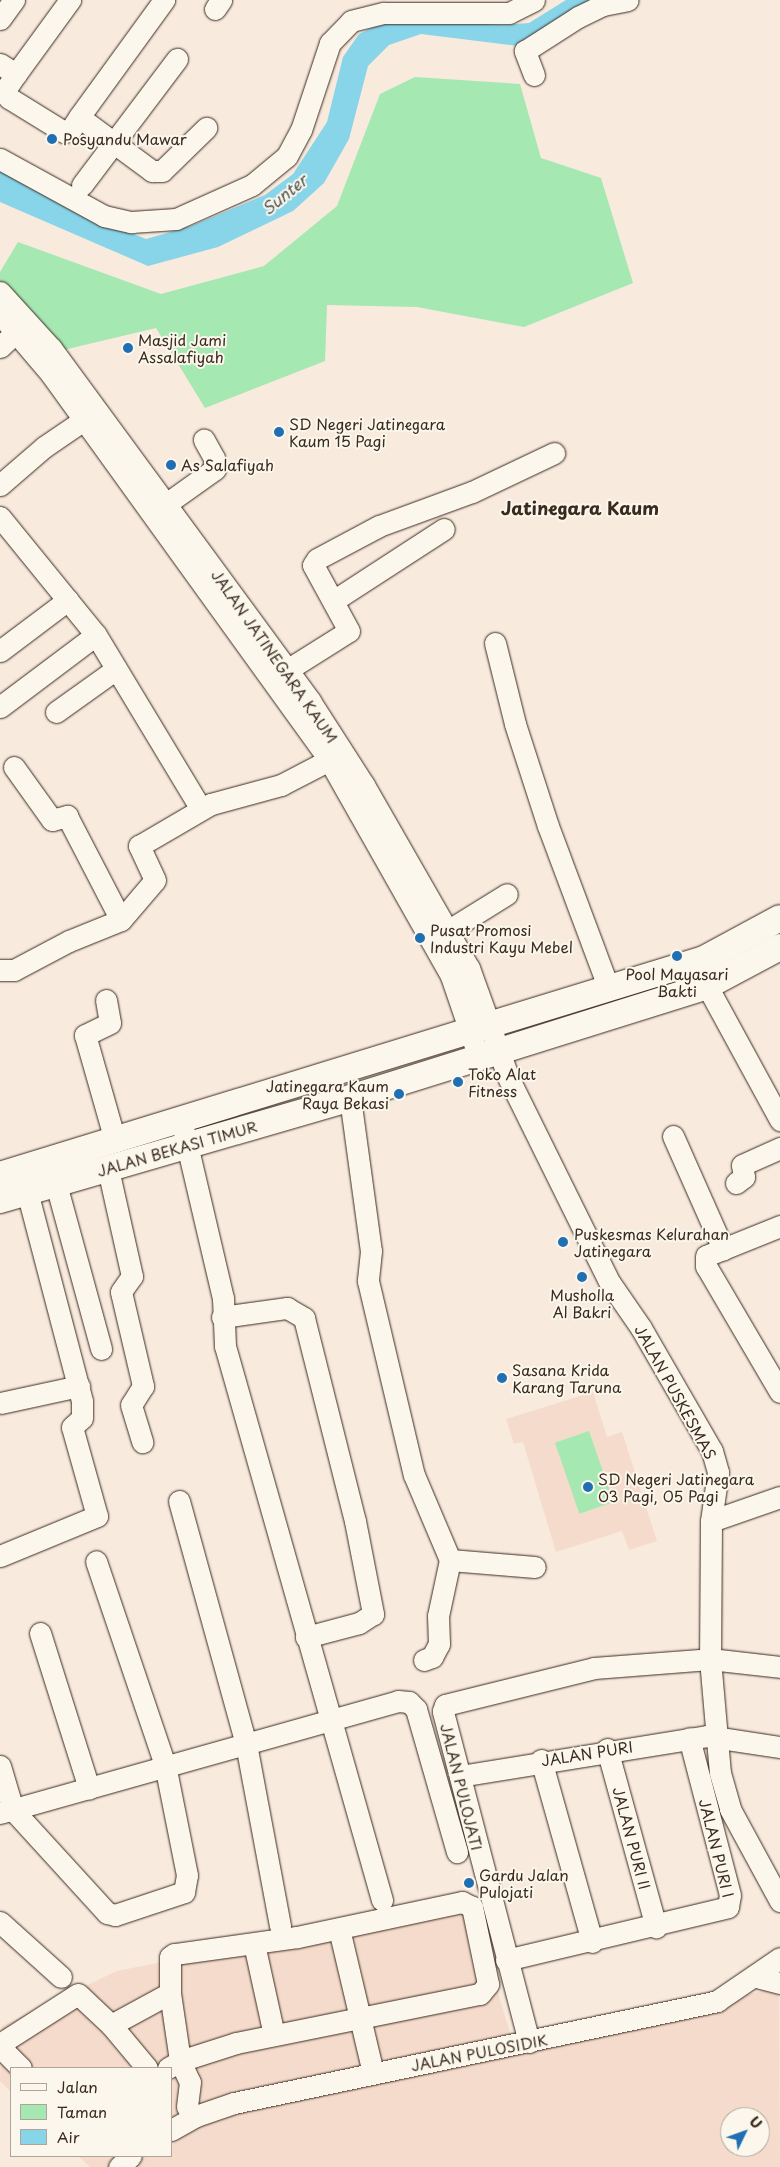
<!DOCTYPE html>
<style>
body{margin:0}
#map{position:relative;width:780px;height:2167px;overflow:hidden;background:#f8eadd;font-family:"Playpen Sans",sans-serif}
div>[style]{position:absolute}
.built>*{inset:0;background:#f5dbcb}
.green>*{inset:0;background:#a5e8b2;transform-origin:0 0}
.water>*{inset:0;background:#88d4e9}
.roads{filter:drop-shadow(0 0 1px #3b2a1e) drop-shadow(0 0 1px #3b2a1e)}
.minor>*{height:21px;margin:-10.5px;padding:0 10.5px;transform-origin:10.5px;border-radius:10.5px;background:#fbf7ec}
.major>*{height:26px;margin:-13px;padding:0 13px;transform-origin:13px;border-radius:13px;background:#fbf7ec}
.dots>*{width:14px;height:14px;translate:-50% -50%;box-sizing:border-box;border:2px solid #fbf7ec;border-radius:50%}
span{translate:-50% -50%;white-space:nowrap;text-align:center;line-height:1.15;-webkit-text-stroke:4px #fbf7ec;paint-order:stroke}
.poi-label{font-size:15px;color:#3b2a1e}
.left{translate:0 -50%;text-align:left}
.right{translate:-100% -50%;text-align:right}
.street-label{font-size:15px;color:#3b2a1e}
.water-label{font-size:16px;color:#4e5451;font-style:italic}
.quarter-label{font-size:18px;color:#3b2a1e;font-weight:700}
.legend{position:absolute;left:10px;top:2067px;width:162px;height:90px;box-sizing:border-box;background:#fbf7ec;border:1px solid #aea59a;margin:0;padding:6px 9px;list-style:none;font-size:15px;color:#3b2a1e}
.legend li{display:flex;align-items:center;gap:10px;height:25px}
.legend b{width:25px;border:1px solid #aea59a}
.north{position:absolute;left:720px;top:2107px;width:50px;height:50px;box-sizing:border-box;background:#fbf7ec;border:1px solid #aea59a;border-radius:50%;rotate:48deg;font-size:14px;font-weight:700;line-height:20px;text-align:center;color:#3b2a1e}
.north::after{content:'';display:block;margin:auto;width:18px;height:22px;background:#1f6fb2;clip-path:polygon(50% 0,100% 100%,50% 72%,0 100%)}
</style>
<div id="map">
<div class="built">
<div style="clip-path:polygon(593px 1392px,607px 1437px,622px 1432px,657px 1541px,629px 1550px,622px 1531px,556px 1552px,523px 1442px,514px 1444px,506px 1419px)"></div>
<div style="clip-path:polygon(evenodd,471px 1901px,515px 2050px,779px 1987px,780px 2167px,90px 2167px,78px 2156px,171px 2156px,171px 2068px,11px 2068px,11px 2092px,0 2081px,2px 2026px,117px 1971px,471px 1901px,730px 2117px,760px 2117px,760px 2147px,730px 2147px,730px 2117px)"></div>
</div>
<div class="green">
<div style="clip-path:polygon(415px 77px,520px 84px,541px 158px,601px 178px,633px 283px,524px 327px,417px 307px,327px 305px,325px 361px,205px 408px,156px 328px,55px 352px,0 286px,0 272px,18px 242px,161px 294px,264px 266px,337px 206px,380px 94px)"></div>
<div style="left:589px;top:1431px;width:75px;height:36px;rotate:71deg"></div>
</div>
<div class="water">
<div style="clip-path:polygon(566px 0,606px 0,519px 46px,421px 34px,389px 45px,368px 66px,349px 139px,324px 183px,293px 211px,218px 247px,148px 266px,0 202px,0 163px,71px 208px,146px 239px,191px 226px,265px 195px,293px 174px,327px 122px,343px 57px,359px 34px,390px 19px,503px 25px,529px 23px)"></div>
</div>
<div class="roads">
<div class="minor">
<div style="left:215px;top:9px;width:11px;rotate:-56deg"></div>
<div style="left:0;top:19px;width:24px;rotate:-54deg"></div>
<div style="left:0;top:64px;width:19px;rotate:32deg"></div>
<div style="left:16px;top:74px;width:22px;rotate:124deg"></div>
<div style="left:4px;top:92px;width:8px;rotate:50deg"></div>
<div style="left:9px;top:98px;width:65px;rotate:31.7deg"></div>
<div style="left:64px;top:132px;width:8px;rotate:-23deg"></div>
<div style="left:71px;top:129px;width:14px;rotate:-56deg"></div>
<div style="left:79px;top:117px;width:91px;rotate:36.5deg"></div>
<div style="left:152px;top:171px;width:10px"></div>
<div style="left:162px;top:171px;width:62px;rotate:-44.3deg"></div>
<div style="left:16px;top:74px;width:92px;rotate:-53.9deg"></div>
<div style="left:534px;top:75px;width:26px;rotate:-111deg"></div>
<div style="left:525px;top:51px;width:63px;rotate:-32.7deg"></div>
<div style="left:578px;top:17px;width:28px;rotate:-26deg"></div>
<div style="left:603px;top:5px;width:25px;rotate:-11deg"></div>
<div style="left:79px;top:117px;width:145px;rotate:-54deg"></div>
<div style="left:0;top:159px;width:119px;rotate:28.7deg"></div>
<div style="left:104px;top:216px;width:28px;rotate:13deg"></div>
<div style="left:131px;top:222px;width:45px;rotate:-3.8deg"></div>
<div style="left:176px;top:219px;width:83px;rotate:-24.1deg"></div>
<div style="left:252px;top:185px;width:45px;rotate:-39.6deg"></div>
<div style="left:287px;top:156px;width:30px;rotate:-62deg"></div>
<div style="left:301px;top:130px;width:92px;rotate:-71.6deg"></div>
<div style="left:330px;top:43px;width:30px;rotate:-46deg"></div>
<div style="left:351px;top:21px;width:34px;rotate:-14deg"></div>
<div style="left:384px;top:13px;width:125px"></div>
<div style="left:509px;top:13px;width:28px;rotate:-27deg"></div>
<div style="left:82px;top:185px;width:158px;rotate:-53deg"></div>
<div style="left:0;top:292px;width:76px;rotate:47.7deg"></div>
<div style="left:51px;top:348px;width:438px;rotate:53.7deg"></div>
<div style="left:310px;top:701px;width:100px;rotate:57.3deg"></div>
<div style="left:364px;top:785px;width:211px;rotate:60.2deg"></div>
<div style="left:469px;top:968px;width:118px;rotate:70.2deg"></div>
<div style="left:509px;top:1079px;width:228px;rotate:63.7deg"></div>
<div style="left:610px;top:1283px;width:55px;rotate:55.4deg"></div>
<div style="left:641px;top:1328px;width:142px;rotate:60deg"></div>
<div style="left:712px;top:1451px;width:22px;rotate:74deg"></div>
<div style="left:718px;top:1472px;width:49px;rotate:98.1deg"></div>
<div style="left:711px;top:1521px;width:138px;rotate:90.4deg"></div>
<div style="left:710px;top:1659px;width:114px;rotate:85deg"></div>
<div style="left:720px;top:1773px;width:37px;rotate:74deg"></div>
<div style="left:730px;top:1809px;width:105px;rotate:61.5deg"></div>
<div style="left:0;top:314px;width:79px;rotate:49.6deg"></div>
<div style="left:51px;top:374px;width:476px;rotate:54.2deg"></div>
<div style="left:329px;top:760px;width:248px;rotate:60.5deg"></div>
<div style="left:451px;top:976px;width:87px;rotate:71.1deg"></div>
<div style="left:0;top:347px;width:22px;rotate:-43deg"></div>
<div style="left:0;top:485px;width:58px;rotate:-40.8deg"></div>
<div style="left:44px;top:447px;width:50px;rotate:-34.3deg"></div>
<div style="left:166px;top:504px;width:60px;rotate:-35.5deg"></div>
<div style="left:215px;top:469px;width:11px;rotate:-95deg"></div>
<div style="left:214px;top:458px;width:21px;rotate:-119deg"></div>
<div style="left:0;top:517px;width:152px;rotate:50.9deg"></div>
<div style="left:96px;top:635px;width:203px;rotate:58.9deg"></div>
<div style="left:333px;top:601px;width:132px;rotate:-33deg"></div>
<div style="left:495px;top:643px;width:83px;rotate:76.1deg"></div>
<div style="left:515px;top:724px;width:107px;rotate:72.1deg"></div>
<div style="left:548px;top:826px;width:174px;rotate:69.5deg"></div>
<div style="left:0;top:651px;width:85px;rotate:-36.9deg"></div>
<div style="left:287px;top:670px;width:73px;rotate:-32.2deg"></div>
<div style="left:349px;top:631px;width:75px;rotate:-118.6deg"></div>
<div style="left:313px;top:565px;width:7px;rotate:-56deg"></div>
<div style="left:317px;top:559px;width:70px;rotate:-28deg"></div>
<div style="left:379px;top:526px;width:99px;rotate:-20.1deg"></div>
<div style="left:472px;top:492px;width:91px;rotate:-25.4deg"></div>
<div style="left:0;top:707px;width:120px;rotate:-36.9deg"></div>
<div style="left:56px;top:712px;width:74px;rotate:-35.6deg"></div>
<div style="left:14px;top:767px;width:65px;rotate:54.4deg"></div>
<div style="left:52px;top:820px;width:16px;rotate:-15deg"></div>
<div style="left:67px;top:816px;width:117px;rotate:62.6deg"></div>
<div style="left:449px;top:930px;width:68px;rotate:-31.8deg"></div>
<div style="left:0;top:970px;width:14px"></div>
<div style="left:14px;top:970px;width:62px;rotate:-27.8deg"></div>
<div style="left:69px;top:941px;width:56px;rotate:-22deg"></div>
<div style="left:121px;top:920px;width:52px;rotate:-49.6deg"></div>
<div style="left:155px;top:880px;width:38px;rotate:-115deg"></div>
<div style="left:139px;top:846px;width:83px;rotate:-30.3deg"></div>
<div style="left:211px;top:804px;width:73px;rotate:-15.2deg"></div>
<div style="left:281px;top:785px;width:54px;rotate:-27.5deg"></div>
<div style="left:707px;top:986px;width:153px;rotate:61.4deg"></div>
<div style="left:106px;top:1000px;width:23px;rotate:80deg"></div>
<div style="left:110px;top:1023px;width:28px;rotate:154deg"></div>
<div style="left:85px;top:1035px;width:109px;rotate:74.1deg"></div>
<div style="left:350px;top:1098px;width:154px;rotate:82.2deg"></div>
<div style="left:371px;top:1251px;width:30px;rotate:96deg"></div>
<div style="left:368px;top:1281px;width:199px;rotate:76.7deg"></div>
<div style="left:414px;top:1475px;width:92px;rotate:67deg"></div>
<div style="left:450px;top:1560px;width:85px;rotate:4.7deg"></div>
<div style="left:184px;top:1132px;width:171px;rotate:76.8deg"></div>
<div style="left:223px;top:1298px;width:48px;rotate:87.6deg"></div>
<div style="left:225px;top:1346px;width:576px;rotate:74.18deg"></div>
<div style="left:673px;top:1136px;width:124px;rotate:66.1deg"></div>
<div style="left:723px;top:1249px;width:18px;rotate:158deg"></div>
<div style="left:706px;top:1256px;width:10px;rotate:90deg"></div>
<div style="left:706px;top:1266px;width:146px;rotate:59.6deg"></div>
<div style="left:108px;top:1169px;width:110px;rotate:77.4deg"></div>
<div style="left:132px;top:1276px;width:19px;rotate:125deg"></div>
<div style="left:121px;top:1292px;width:97px;rotate:76.8deg"></div>
<div style="left:143px;top:1386px;width:22px;rotate:122deg"></div>
<div style="left:131px;top:1405px;width:39px;rotate:73deg"></div>
<div style="left:736px;top:1183px;width:10px;rotate:-37deg"></div>
<div style="left:744px;top:1177px;width:12px;rotate:-99deg"></div>
<div style="left:742px;top:1165px;width:42px;rotate:-24.1deg"></div>
<div style="left:56px;top:1184px;width:171px;rotate:74.7deg"></div>
<div style="left:723px;top:1249px;width:61px;rotate:-22deg"></div>
<div style="left:222px;top:1317px;width:66px;rotate:-7.9deg"></div>
<div style="left:287px;top:1308px;width:20px;rotate:30deg"></div>
<div style="left:304px;top:1318px;width:209px;rotate:75.9deg"></div>
<div style="left:355px;top:1521px;width:95px;rotate:79deg"></div>
<div style="left:373px;top:1614px;width:17px;rotate:147deg"></div>
<div style="left:359px;top:1623px;width:55px;rotate:165.2deg"></div>
<div style="left:0;top:1403px;width:81px;rotate:-12.1deg"></div>
<div style="left:179px;top:1501px;width:252px;rotate:74.6deg"></div>
<div style="left:246px;top:1744px;width:185px;rotate:79.4deg"></div>
<div style="left:711px;top:1521px;width:73px;rotate:-19.2deg"></div>
<div style="left:0;top:1556px;width:105px;rotate:-22.4deg"></div>
<div style="left:97px;top:1516px;width:92px;rotate:-105.7deg"></div>
<div style="left:72px;top:1427px;width:13px;rotate:-42deg"></div>
<div style="left:82px;top:1418px;width:17px;rotate:-90deg"></div>
<div style="left:82px;top:1401px;width:216px;rotate:-104.7deg"></div>
<div style="left:40px;top:1633px;width:163px;rotate:72.5deg"></div>
<div style="left:424px;top:1660px;width:9px;rotate:-21deg"></div>
<div style="left:432px;top:1657px;width:15px;rotate:-62deg"></div>
<div style="left:439px;top:1644px;width:28px;rotate:-92deg"></div>
<div style="left:438px;top:1616px;width:57px;rotate:-77.9deg"></div>
<div style="left:607px;top:1749px;width:185px;rotate:74.6deg"></div>
<div style="left:541px;top:1760px;width:189px;rotate:74.3deg"></div>
<div style="left:0;top:1766px;width:46px;rotate:73.5deg"></div>
<div style="left:13px;top:1810px;width:139px;rotate:47.6deg"></div>
<div style="left:107px;top:1913px;width:8px;rotate:14deg"></div>
<div style="left:115px;top:1915px;width:73px;rotate:-18.4deg"></div>
<div style="left:184px;top:1892px;width:17px;rotate:-80deg"></div>
<div style="left:187px;top:1875px;width:112px;rotate:-101.3deg"></div>
<div style="left:165px;top:1765px;width:215px;rotate:-108.7deg"></div>
<div style="left:460px;top:1776px;width:250px;rotate:-9.2deg"></div>
<div style="left:707px;top:1736px;width:74px;rotate:8.6deg"></div>
<div style="left:0;top:1813px;width:413px;rotate:-15.7deg"></div>
<div style="left:398px;top:1701px;width:11px;rotate:5deg"></div>
<div style="left:409px;top:1702px;width:10px;rotate:45deg"></div>
<div style="left:416px;top:1709px;width:149px;rotate:74deg"></div>
<div style="left:0;top:1922px;width:82px;rotate:42deg"></div>
<div style="left:339px;top:1929px;width:148px;rotate:76.7deg"></div>
<div style="left:254px;top:1944px;width:93px;rotate:77.6deg"></div>
<div style="left:506px;top:1960px;width:228px;rotate:-13.4deg"></div>
<div style="left:728px;top:1907px;width:12px;rotate:-81deg"></div>
<div style="left:730px;top:1895px;width:162px;rotate:-104.6deg"></div>
<div style="left:757px;top:1977px;width:24px;rotate:15deg"></div>
<div style="left:111px;top:2025px;width:67px;rotate:-28.5deg"></div>
<div style="left:529px;top:2042px;width:342px;rotate:-104.6deg"></div>
<div style="left:443px;top:1711px;width:6px;rotate:-72deg"></div>
<div style="left:445px;top:1705px;width:154px;rotate:-13.9deg"></div>
<div style="left:594px;top:1668px;width:116px;rotate:-4.4deg"></div>
<div style="left:710px;top:1659px;width:70px;rotate:6.5deg"></div>
<div style="left:21px;top:2068px;width:25px;rotate:-135deg"></div>
<div style="left:3px;top:2050px;width:10px;rotate:-73deg"></div>
<div style="left:6px;top:2040px;width:85px;rotate:-32.6deg"></div>
<div style="left:78px;top:1994px;width:45px;rotate:43.2deg"></div>
<div style="left:111px;top:2025px;width:56px;rotate:50.1deg"></div>
<div style="left:168px;top:2068px;width:14px;rotate:-30deg"></div>
<div style="left:180px;top:2061px;width:59px;rotate:-17.8deg"></div>
<div style="left:236px;top:2043px;width:249px;rotate:-11.4deg"></div>
<div style="left:480px;top:1994px;width:13px;rotate:-51deg"></div>
<div style="left:488px;top:1984px;width:79px;rotate:-101.7deg"></div>
<div style="left:472px;top:1907px;width:11px;rotate:-153deg"></div>
<div style="left:462px;top:1902px;width:169px;rotate:168deg"></div>
<div style="left:297px;top:1937px;width:124px;rotate:172.1deg"></div>
<div style="left:174px;top:1954px;width:5px;rotate:143deg"></div>
<div style="left:170px;top:1957px;width:36px;rotate:90deg"></div>
<div style="left:170px;top:1993px;width:69px;rotate:81.6deg"></div>
<div style="left:180px;top:2061px;width:23px;rotate:65deg"></div>
<div style="left:190px;top:2082px;width:25px;rotate:97deg"></div>
<div style="left:171px;top:2130px;width:29px;rotate:-29deg"></div>
<div style="left:196px;top:2116px;width:40px;rotate:-18.9deg"></div>
<div style="left:234px;top:2103px;width:494px;rotate:-11.9deg"></div>
<div style="left:717px;top:2001px;width:76px;rotate:-34.3deg"></div>
<div style="left:119px;top:2167px;width:16px;rotate:-43deg"></div>
</div>
<div class="major">
<div style="left:0;top:1175px;width:736px;rotate:-17.06deg"></div>
<div style="left:704px;top:959px;width:86px;rotate:-28.3deg"></div>
<div style="left:0;top:1200px;width:365px;rotate:-16.2deg"></div>
<div style="left:350px;top:1098px;width:374px;rotate:-17.4deg"></div>
<div style="left:707px;top:986px;width:83px;rotate:-28.1deg"></div>
</div>
</div>
<div class="dots">
<div style="left:52px;top:139px;background:#1f6fb2"></div>
<div style="left:128px;top:348px;background:#1f6fb2"></div>
<div style="left:279px;top:432px;background:#1f6fb2"></div>
<div style="left:171px;top:465px;background:#1f6fb2"></div>
<div style="left:420px;top:938px;background:#1f6fb2"></div>
<div style="left:677px;top:956px;background:#1f6fb2"></div>
<div style="left:458px;top:1082px;background:#1f6fb2"></div>
<div style="left:399px;top:1094px;background:#1f6fb2"></div>
<div style="left:563px;top:1242px;background:#1f6fb2"></div>
<div style="left:582px;top:1277px;background:#1f6fb2"></div>
<div style="left:502px;top:1378px;background:#1f6fb2"></div>
<div style="left:588px;top:1487px;background:#1f6fb2"></div>
<div style="left:469px;top:1883px;background:#1f6fb2"></div>
</div>
<div class="poi-label">
<span class="left" style="left:63px;top:139px">Posyandu Mawar</span>
<span class="left" style="left:138px;top:348px">Masjid Jami<br>Assalafiyah</span>
<span class="left" style="left:289px;top:432px">SD Negeri Jatinegara<br>Kaum 15 Pagi</span>
<span class="left" style="left:181px;top:465px">As Salafiyah</span>
<span class="left" style="left:430px;top:938px">Pusat Promosi<br>Industri Kayu Mebel</span>
<span style="left:677px;top:982px">Pool Mayasari<br>Bakti</span>
<span class="left" style="left:468px;top:1082px">Toko Alat<br>Fitness</span>
<span class="right" style="left:389px;top:1094px">Jatinegara Kaum<br>Raya Bekasi</span>
<span class="left" style="left:574px;top:1242px">Puskesmas Kelurahan<br>Jatinegara</span>
<span style="left:582px;top:1303px">Musholla<br>Al Bakri</span>
<span class="left" style="left:512px;top:1378px">Sasana Krida<br>Karang Taruna</span>
<span class="left" style="left:598px;top:1487px">SD Negeri Jatinegara<br>03 Pagi, 05 Pagi</span>
<span class="left" style="left:479px;top:1883px">Gardu Jalan<br>Pulojati</span>
</div>
<div class="street-label">
<span style="left:275px;top:656px;rotate:55deg">JALAN JATINEGARA KAUM</span>
<span style="left:177px;top:1148px;rotate:-16deg">JALAN BEKASI TIMUR</span>
<span style="left:676px;top:1392px;rotate:61deg">JALAN PUSKESMAS</span>
<span style="left:587px;top:1753px;rotate:-9deg">JALAN PURI</span>
<span style="left:462px;top:1787px;rotate:76deg">JALAN PULOJATI</span>
<span style="left:632px;top:1838px;rotate:75deg">JALAN PURI II</span>
<span style="left:717px;top:1848px;rotate:76deg">JALAN PURI I</span>
<span style="left:479px;top:2052px;rotate:-11deg">JALAN PULOSIDIK</span>
</div>
<div class="water-label">
<span style="left:284px;top:194px;rotate:-39deg">Sunter</span>
</div>
<div class="quarter-label">
<span style="left:580px;top:508px">Jatinegara Kaum</span>
</div>
<ul class="legend">
<li><b style="height:6px;background:#fbf7ec"></b>Jalan</li>
<li><b style="height:14px;background:#a5e8b2"></b>Taman</li>
<li><b style="height:14px;background:#88d4e9"></b>Air</li>
</ul>
<div class="north">U</div>
</div>
